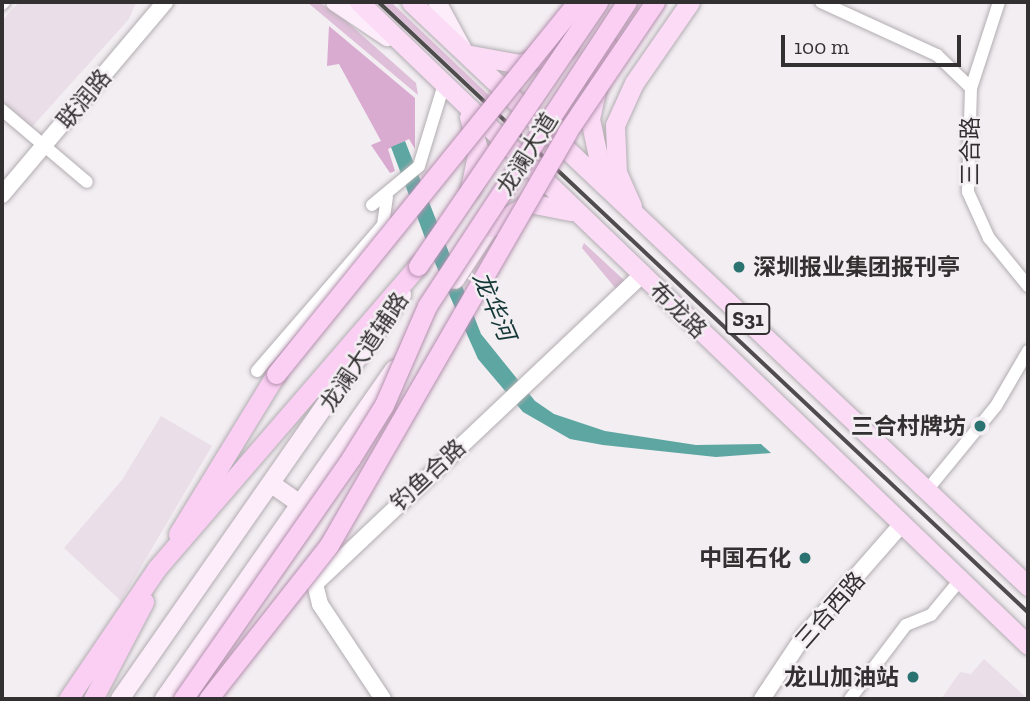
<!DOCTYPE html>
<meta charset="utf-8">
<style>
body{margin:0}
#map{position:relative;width:1030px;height:701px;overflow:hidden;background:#f3eef2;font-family:"Zilla Slab","Noto Sans SC",serif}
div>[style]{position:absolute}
.built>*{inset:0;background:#eadee8}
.green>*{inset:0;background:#debed8}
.forest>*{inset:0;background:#d9abd1}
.water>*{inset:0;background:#5da6a2}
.roads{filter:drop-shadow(0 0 2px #b2adb1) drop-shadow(0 0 2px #b2adb1)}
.minor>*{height:12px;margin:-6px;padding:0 6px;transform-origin:6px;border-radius:6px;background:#fff}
.tertiary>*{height:16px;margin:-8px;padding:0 8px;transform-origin:8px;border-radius:8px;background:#fff}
.secondary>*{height:18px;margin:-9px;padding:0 9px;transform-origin:9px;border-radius:9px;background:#fdedfa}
.primary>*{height:19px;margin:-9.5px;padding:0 9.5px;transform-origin:9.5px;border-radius:9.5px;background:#fbdbf6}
.trunk>*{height:19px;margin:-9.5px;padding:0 9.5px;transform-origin:9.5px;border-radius:9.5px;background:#facff3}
.rail>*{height:3.5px;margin:-1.75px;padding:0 1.75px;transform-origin:1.75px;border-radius:1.75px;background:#4e4c4d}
.bridges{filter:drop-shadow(0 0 2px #b390ad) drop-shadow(0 0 2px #b390ad)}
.trunk-bridge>*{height:19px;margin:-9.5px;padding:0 9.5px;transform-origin:9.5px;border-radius:9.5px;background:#facff3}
.dots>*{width:19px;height:19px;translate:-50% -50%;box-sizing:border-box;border:4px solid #f3eef2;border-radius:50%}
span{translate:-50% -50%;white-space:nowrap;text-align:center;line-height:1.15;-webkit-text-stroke:5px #f3eef2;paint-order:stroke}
.shield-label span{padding:2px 5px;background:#f3eef2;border:2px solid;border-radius:5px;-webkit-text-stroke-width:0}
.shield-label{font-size:21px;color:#323031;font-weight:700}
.street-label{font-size:23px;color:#323031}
.poi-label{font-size:23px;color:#323031;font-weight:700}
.left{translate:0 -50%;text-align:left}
.right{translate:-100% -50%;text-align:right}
.water-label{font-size:24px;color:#133736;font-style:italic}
.frame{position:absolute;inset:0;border:4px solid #323031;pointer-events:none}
.scale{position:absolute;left:781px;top:35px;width:180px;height:32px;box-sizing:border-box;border:4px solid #323031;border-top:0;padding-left:9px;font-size:21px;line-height:24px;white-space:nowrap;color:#323031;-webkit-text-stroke:5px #f3eef2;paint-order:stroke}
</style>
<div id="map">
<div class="built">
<div style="clip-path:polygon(19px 2px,136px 2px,129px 19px,31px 128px,2px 101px,2px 21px)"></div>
<div style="clip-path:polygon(161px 416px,212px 446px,121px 601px,64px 548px,122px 480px)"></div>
<div style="clip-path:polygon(984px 659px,1028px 699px,941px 699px,960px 672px,971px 674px)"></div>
</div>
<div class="green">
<div style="clip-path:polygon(307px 2px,319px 2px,346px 21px,416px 83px,418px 95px)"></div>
<div style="clip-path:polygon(382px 2px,391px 2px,497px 103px,493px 106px)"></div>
<div style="clip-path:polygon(584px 243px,625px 281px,617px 290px,582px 248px)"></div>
</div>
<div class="forest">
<div style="clip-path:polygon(329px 26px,415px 98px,415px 149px,409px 139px,388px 149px,395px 171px,390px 173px,371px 145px,381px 141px,339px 64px,327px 66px)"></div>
</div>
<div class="water">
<div style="clip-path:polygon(405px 141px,481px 334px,535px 401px,554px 414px,605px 431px,696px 445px,761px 444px,771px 453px,716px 457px,603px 445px,570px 439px,523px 412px,478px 359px,431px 254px,391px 147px)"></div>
</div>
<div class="roads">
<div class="minor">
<div style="left:821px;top:2px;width:128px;rotate:24.6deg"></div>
<div style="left:937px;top:55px;width:47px;rotate:44.1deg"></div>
<div style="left:999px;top:2px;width:90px;rotate:108deg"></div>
<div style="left:971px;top:88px;width:104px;rotate:91.7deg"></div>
<div style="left:968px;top:192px;width:51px;rotate:65.5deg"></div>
<div style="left:989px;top:238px;width:62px;rotate:50.9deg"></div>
<div style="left:2px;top:4px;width:3px;rotate:-45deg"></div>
<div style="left:2px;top:110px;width:111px;rotate:40.3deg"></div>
<div style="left:372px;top:205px;width:61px;rotate:-39.7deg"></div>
<div style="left:419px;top:166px;width:86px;rotate:-73deg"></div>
<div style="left:257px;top:371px;width:193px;rotate:-49.2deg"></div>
<div style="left:383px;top:225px;width:28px;rotate:-82deg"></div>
<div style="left:928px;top:489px;width:107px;rotate:-50.7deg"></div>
<div style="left:996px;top:406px;width:64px;rotate:-59.8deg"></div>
<div style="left:850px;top:699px;width:93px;rotate:-52.9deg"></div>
<div style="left:906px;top:625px;width:27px;rotate:-22deg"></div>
<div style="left:931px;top:615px;width:45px;rotate:-50.4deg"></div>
</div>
<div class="tertiary">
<div style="left:2px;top:195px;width:253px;rotate:-49.8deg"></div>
<div style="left:383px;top:699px;width:114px;rotate:-123.6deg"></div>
<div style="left:320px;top:604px;width:21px;rotate:-104deg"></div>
<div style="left:315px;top:584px;width:450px;rotate:-43.4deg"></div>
<div style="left:762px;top:699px;width:74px;rotate:-56.5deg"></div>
<div style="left:803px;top:637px;width:150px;rotate:-48.8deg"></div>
</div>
<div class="secondary">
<div style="left:335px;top:2px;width:63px;rotate:33.9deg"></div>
<div style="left:437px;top:2px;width:57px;rotate:61.6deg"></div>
<div style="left:455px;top:280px;width:78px;rotate:-56.5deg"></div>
<div style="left:273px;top:485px;width:33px;rotate:35deg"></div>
<div style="left:120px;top:699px;width:493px;rotate:-55.1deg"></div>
<div style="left:164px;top:699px;width:402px;rotate:-55.1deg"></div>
</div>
<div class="primary">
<div style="left:359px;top:2px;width:928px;rotate:43.86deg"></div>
<div style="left:411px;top:2px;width:850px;rotate:43.43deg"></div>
<div style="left:471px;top:55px;width:50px;rotate:10.4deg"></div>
<div style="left:520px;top:64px;width:51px;rotate:-19.5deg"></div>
<div style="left:469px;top:117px;width:33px;rotate:74deg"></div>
<div style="left:478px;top:149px;width:41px;rotate:101.3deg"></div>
<div style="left:603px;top:180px;width:62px;rotate:-102deg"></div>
<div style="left:590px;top:119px;width:76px;rotate:-77.8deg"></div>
<div style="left:632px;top:206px;width:36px;rotate:-114deg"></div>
<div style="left:617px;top:173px;width:48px;rotate:-92.4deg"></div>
<div style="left:615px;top:125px;width:46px;rotate:-65.7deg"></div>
<div style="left:634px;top:83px;width:98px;rotate:-55.3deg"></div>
<div style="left:491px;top:227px;width:45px;rotate:-32.3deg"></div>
<div style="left:529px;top:203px;width:43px;rotate:10.8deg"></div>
</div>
<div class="trunk">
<div style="left:178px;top:534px;width:188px;rotate:-58.5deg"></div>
<div style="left:68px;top:699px;width:158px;rotate:-55.8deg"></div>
<div style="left:157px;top:568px;width:399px;rotate:-49.2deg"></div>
<div style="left:93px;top:699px;width:110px;rotate:-62.3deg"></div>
</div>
</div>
<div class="rail">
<div style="left:379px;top:2px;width:891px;rotate:43.23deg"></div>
</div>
<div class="bridges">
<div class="trunk-bridge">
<div style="left:418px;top:266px;width:320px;rotate:-55.7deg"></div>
<div style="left:276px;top:374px;width:479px;rotate:-51deg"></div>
<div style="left:183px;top:699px;width:294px;rotate:-55.1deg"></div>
<div style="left:351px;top:458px;width:62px;rotate:-58.1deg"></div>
<div style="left:384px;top:405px;width:108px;rotate:-66.5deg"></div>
<div style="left:427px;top:306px;width:364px;rotate:-56.7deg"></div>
<div style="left:208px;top:699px;width:196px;rotate:-51.8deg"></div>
<div style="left:329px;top:545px;width:477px;rotate:-60deg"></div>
<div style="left:567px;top:132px;width:157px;rotate:-55.9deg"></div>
</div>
</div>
<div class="dots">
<div style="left:739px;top:267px;background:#2a7370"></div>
<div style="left:980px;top:426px;background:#2a7370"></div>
<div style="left:805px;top:558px;background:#2a7370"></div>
<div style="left:913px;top:677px;background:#2a7370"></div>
</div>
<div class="shield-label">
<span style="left:748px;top:319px">S31</span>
</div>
<div class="street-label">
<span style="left:84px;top:99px;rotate:-50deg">联润路</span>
<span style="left:970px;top:151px;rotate:-90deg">三合路</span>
<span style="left:527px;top:154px;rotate:-58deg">龙澜大道</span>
<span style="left:678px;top:310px;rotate:44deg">布龙路</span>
<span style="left:364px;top:352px;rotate:-56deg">龙澜大道辅路</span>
<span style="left:428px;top:475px;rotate:-43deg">钓鱼合路</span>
<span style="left:830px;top:610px;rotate:-49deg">三合西路</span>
</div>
<div class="poi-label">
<span class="left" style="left:753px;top:267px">深圳报业集团报刊亭</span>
<span class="right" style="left:966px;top:426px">三合村牌坊</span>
<span class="right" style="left:791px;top:558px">中国石化</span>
<span class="right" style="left:899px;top:677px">龙山加油站</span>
</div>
<div class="water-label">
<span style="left:494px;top:306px;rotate:67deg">龙华河</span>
</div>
<div class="frame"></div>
<div class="scale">100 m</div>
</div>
